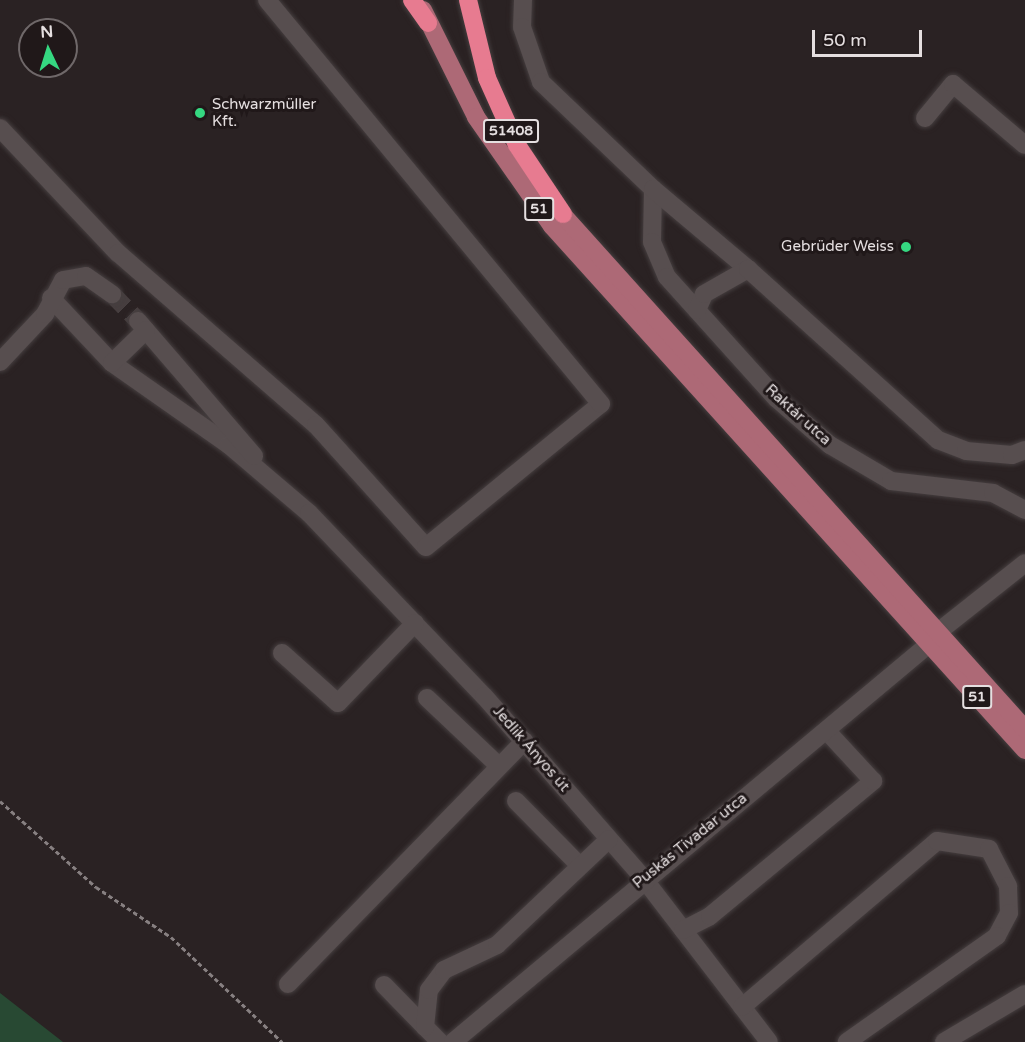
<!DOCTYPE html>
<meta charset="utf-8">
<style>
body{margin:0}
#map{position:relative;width:1025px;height:1042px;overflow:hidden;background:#2a2223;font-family:"Varela Round",sans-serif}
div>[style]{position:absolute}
.green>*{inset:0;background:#284933}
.minor-tunnel>*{height:18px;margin-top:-9px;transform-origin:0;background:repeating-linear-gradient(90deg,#463e3f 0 18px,transparent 0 27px)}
.path>*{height:3px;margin-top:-1.5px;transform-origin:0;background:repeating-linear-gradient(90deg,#878081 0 4.5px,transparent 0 7.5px)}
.roads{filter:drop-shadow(0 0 2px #453e3f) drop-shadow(0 0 2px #453e3f)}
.minor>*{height:18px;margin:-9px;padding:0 9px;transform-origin:9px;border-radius:9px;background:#574e4f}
.major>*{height:18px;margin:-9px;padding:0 9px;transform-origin:9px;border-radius:9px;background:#ad6976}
.highway>*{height:18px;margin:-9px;padding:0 9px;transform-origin:9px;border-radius:9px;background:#e77b90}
.dots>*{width:16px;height:16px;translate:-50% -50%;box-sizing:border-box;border:3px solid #201819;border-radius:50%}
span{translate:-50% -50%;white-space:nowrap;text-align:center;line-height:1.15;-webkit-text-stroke:6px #201819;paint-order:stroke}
.shield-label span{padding:2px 4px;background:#201819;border:2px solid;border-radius:4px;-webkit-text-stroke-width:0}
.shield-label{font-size:14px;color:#e5dfe0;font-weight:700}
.poi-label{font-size:15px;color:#e5dfe0}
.left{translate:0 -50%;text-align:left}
.right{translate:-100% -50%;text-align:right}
.street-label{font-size:15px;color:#e5dfe0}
.north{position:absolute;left:18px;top:18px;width:60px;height:60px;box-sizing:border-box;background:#201819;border:2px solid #6f6869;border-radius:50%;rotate:356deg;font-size:16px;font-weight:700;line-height:24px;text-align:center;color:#e5dfe0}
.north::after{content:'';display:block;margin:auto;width:21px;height:27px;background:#35d881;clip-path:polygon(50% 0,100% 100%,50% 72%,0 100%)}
.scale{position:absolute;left:812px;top:30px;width:110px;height:27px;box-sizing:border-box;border:3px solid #e5dfe0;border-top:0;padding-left:8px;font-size:18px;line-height:21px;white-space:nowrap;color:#e5dfe0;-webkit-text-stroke:4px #201819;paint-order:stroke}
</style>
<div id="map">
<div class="green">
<div style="clip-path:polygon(0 993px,63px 1042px,0 1042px)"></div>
</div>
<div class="minor-tunnel">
<div style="left:112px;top:294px;width:37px;rotate:46deg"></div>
</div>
<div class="path">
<div style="left:0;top:801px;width:129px;rotate:41.9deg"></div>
<div style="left:96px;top:887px;width:90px;rotate:33.7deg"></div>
<div style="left:171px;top:937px;width:153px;rotate:43.4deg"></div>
</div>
<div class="roads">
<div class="minor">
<div style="left:523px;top:0;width:27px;rotate:92deg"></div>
<div style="left:522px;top:27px;width:58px;rotate:70.9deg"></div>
<div style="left:541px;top:82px;width:155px;rotate:43.7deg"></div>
<div style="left:653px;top:189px;width:53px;rotate:91.1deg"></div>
<div style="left:652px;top:242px;width:38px;rotate:67deg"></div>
<div style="left:667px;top:277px;width:164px;rotate:48deg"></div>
<div style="left:777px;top:399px;width:70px;rotate:41deg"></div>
<div style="left:830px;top:445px;width:71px;rotate:30.5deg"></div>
<div style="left:891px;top:481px;width:103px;rotate:6.7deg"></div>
<div style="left:993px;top:493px;width:36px;rotate:28deg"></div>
<div style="left:925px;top:118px;width:44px;rotate:-50.5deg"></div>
<div style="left:953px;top:84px;width:94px;rotate:40.3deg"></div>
<div style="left:0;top:128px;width:172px;rotate:46.7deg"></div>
<div style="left:118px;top:253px;width:262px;rotate:41deg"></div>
<div style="left:316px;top:425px;width:164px;rotate:48deg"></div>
<div style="left:426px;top:547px;width:226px;rotate:-39.3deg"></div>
<div style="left:601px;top:404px;width:524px;rotate:-129.58deg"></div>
<div style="left:653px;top:189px;width:124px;rotate:40.1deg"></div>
<div style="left:51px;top:298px;width:89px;rotate:46.8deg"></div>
<div style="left:112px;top:363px;width:143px;rotate:35deg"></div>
<div style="left:229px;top:445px;width:105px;rotate:40.4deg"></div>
<div style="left:309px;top:513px;width:253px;rotate:46.3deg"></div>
<div style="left:484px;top:696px;width:243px;rotate:48.8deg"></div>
<div style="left:644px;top:879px;width:205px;rotate:52.5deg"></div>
<div style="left:697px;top:310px;width:17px;rotate:-66deg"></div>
<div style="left:704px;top:294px;width:51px;rotate:-29.6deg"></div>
<div style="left:748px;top:269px;width:256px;rotate:42deg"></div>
<div style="left:938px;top:440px;width:30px;rotate:21deg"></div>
<div style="left:966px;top:451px;width:46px;rotate:5deg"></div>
<div style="left:1012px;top:455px;width:14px;rotate:-21deg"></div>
<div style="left:138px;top:321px;width:178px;rotate:49.3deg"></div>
<div style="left:0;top:362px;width:66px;rotate:-46.8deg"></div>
<div style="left:45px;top:314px;width:38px;rotate:-62deg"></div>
<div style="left:63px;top:280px;width:23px;rotate:-10deg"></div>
<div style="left:86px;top:276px;width:32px;rotate:35deg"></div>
<div style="left:112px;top:363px;width:47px;rotate:-44.1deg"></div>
<div style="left:938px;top:632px;width:111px;rotate:-38.4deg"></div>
<div style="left:282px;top:653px;width:75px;rotate:41.8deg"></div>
<div style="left:338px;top:703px;width:111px;rotate:-46.1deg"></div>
<div style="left:427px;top:698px;width:99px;rotate:43.4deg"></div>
<div style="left:516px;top:801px;width:91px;rotate:45.4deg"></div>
<div style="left:683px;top:930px;width:30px;rotate:-27deg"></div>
<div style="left:710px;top:916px;width:212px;rotate:-39.6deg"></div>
<div style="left:873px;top:781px;width:69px;rotate:-132.7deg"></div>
<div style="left:288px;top:984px;width:339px;rotate:-45.8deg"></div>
<div style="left:384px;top:985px;width:59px;rotate:45.7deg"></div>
<div style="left:742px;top:1007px;width:256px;rotate:-40.4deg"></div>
<div style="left:937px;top:841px;width:53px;rotate:8.7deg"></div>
<div style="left:989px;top:849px;width:42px;rotate:62.8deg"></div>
<div style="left:1008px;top:886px;width:27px;rotate:88deg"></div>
<div style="left:1009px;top:913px;width:26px;rotate:118deg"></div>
<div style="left:997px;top:936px;width:184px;rotate:144.8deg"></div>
<div style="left:440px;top:1042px;width:21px;rotate:-135deg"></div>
<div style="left:425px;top:1027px;width:37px;rotate:-84deg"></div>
<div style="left:429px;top:990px;width:25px;rotate:-53deg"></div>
<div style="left:444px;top:970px;width:59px;rotate:-25.3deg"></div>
<div style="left:497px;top:945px;width:154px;rotate:-43.4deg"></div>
<div style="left:453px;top:1042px;width:620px;rotate:-39.9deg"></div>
<div style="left:944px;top:1042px;width:94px;rotate:-30.7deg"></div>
</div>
<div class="major">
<div style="left:423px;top:10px;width:119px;rotate:63.6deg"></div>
<div style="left:476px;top:117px;width:133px;rotate:55.1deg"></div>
<div style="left:552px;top:226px;width:706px;rotate:47.93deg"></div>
<div style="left:553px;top:204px;width:706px;rotate:48.04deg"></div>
</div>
<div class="highway">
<div style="left:412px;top:0;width:28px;rotate:55deg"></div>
<div style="left:468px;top:0;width:80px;rotate:76.3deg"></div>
<div style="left:487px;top:78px;width:73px;rotate:65.9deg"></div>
<div style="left:517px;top:145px;width:83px;rotate:56.3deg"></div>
</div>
</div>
<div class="dots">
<div style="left:200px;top:113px;background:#35d881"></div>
<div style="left:906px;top:247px;background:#35d881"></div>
</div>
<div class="shield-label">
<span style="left:511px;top:131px">51408</span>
<span style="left:539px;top:209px">51</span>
<span style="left:977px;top:697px">51</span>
</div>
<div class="poi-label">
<span class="left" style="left:212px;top:113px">Schwarzmüller<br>Kft.</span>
<span class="right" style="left:894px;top:247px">Gebrüder Weiss</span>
</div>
<div class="street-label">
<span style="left:798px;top:415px;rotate:42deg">Raktár utca</span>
<span style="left:531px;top:749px;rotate:49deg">Jedlik Ányos út</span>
<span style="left:690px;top:841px;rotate:-39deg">Puskás Tivadar utca</span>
</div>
<div class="north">N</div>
<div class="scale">50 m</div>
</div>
